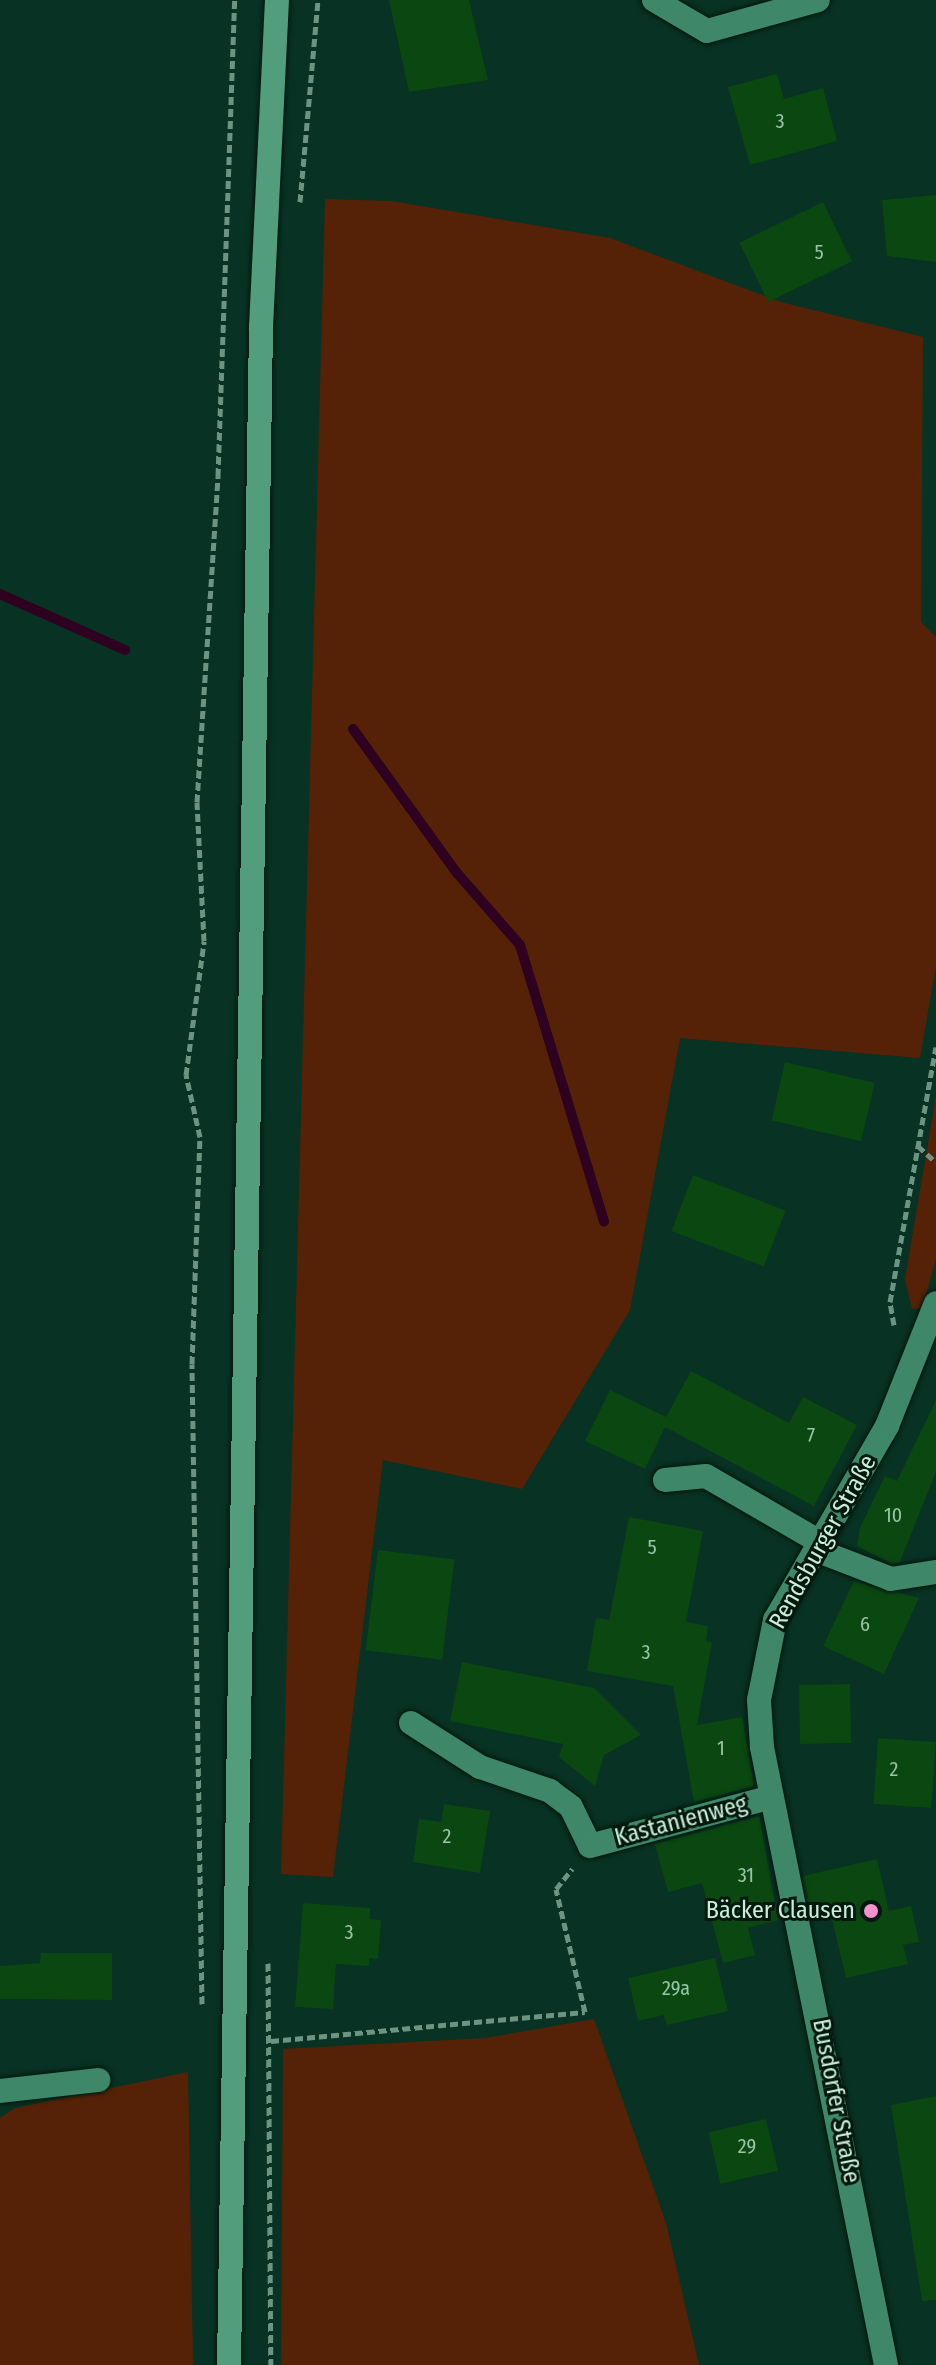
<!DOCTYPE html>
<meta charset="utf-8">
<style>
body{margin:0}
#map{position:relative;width:936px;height:2365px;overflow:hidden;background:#083223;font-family:"Fira Sans Condensed",sans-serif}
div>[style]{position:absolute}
.green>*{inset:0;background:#562207}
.stream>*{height:10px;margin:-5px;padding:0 5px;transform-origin:5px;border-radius:5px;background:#2d011f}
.building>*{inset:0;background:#0a4711;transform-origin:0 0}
.path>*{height:5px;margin-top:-2.5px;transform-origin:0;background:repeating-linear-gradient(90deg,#6d9483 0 8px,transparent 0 12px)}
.roads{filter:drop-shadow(0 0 2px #02170e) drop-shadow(0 0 2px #02170e)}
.minor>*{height:24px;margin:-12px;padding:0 12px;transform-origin:12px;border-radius:12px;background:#3e8869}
.major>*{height:24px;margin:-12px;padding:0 12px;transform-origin:12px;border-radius:12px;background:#519d7c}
.dots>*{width:22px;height:22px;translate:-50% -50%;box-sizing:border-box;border:4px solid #00180d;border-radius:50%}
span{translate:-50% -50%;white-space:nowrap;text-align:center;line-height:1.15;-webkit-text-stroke:6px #00180d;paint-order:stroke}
.number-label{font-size:20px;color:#99c4a8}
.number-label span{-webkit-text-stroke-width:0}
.street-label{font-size:24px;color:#c9eddb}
.poi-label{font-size:24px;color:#c9eddb}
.right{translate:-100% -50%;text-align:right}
</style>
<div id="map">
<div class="green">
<div style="clip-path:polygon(325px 199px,391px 201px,610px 238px,781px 302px,923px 337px,921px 622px,936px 637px,936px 966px,920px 1058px,680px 1038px,630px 1310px,522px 1489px,383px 1460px,333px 1877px,281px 1874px)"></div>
<div style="clip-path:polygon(936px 1096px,936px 1259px,922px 1308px,912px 1309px,905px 1279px)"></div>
<div style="clip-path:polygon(594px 2019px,666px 2223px,699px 2365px,281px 2365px,283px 2049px,485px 2038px)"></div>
<div style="clip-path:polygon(188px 2072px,193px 2365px,0 2365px,0 2118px,15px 2108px)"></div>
</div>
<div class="stream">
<div style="left:0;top:594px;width:137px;rotate:24.1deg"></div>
<div style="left:353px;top:729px;width:178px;rotate:54.2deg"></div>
<div style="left:457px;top:873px;width:96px;rotate:48.8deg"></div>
<div style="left:520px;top:945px;width:289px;rotate:73.1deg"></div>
</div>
<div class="building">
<div style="clip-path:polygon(389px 0,469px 0,488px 80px,409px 92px)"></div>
<div style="clip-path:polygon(777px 74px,784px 99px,823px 88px,837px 141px,750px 165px,728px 87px)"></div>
<div style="clip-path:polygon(936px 195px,936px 262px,887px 256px,882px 200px)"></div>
<div style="left:823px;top:202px;width:66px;height:93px;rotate:64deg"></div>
<div style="left:785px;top:1062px;width:92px;height:60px;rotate:13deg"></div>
<div style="left:693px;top:1175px;width:99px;height:60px;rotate:21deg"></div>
<div style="clip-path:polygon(691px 1371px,789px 1423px,803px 1397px,857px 1425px,814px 1506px,665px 1427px,645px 1469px,585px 1441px,610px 1390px,666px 1417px)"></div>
<div style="clip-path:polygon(936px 1400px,936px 1472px,900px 1562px,893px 1564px,857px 1546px,860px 1528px,885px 1476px,897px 1481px)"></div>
<div style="clip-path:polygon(629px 1517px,703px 1531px,686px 1622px,708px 1626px,706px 1641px,712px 1642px,697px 1725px,742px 1717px,754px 1786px,694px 1802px,673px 1686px,587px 1671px,596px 1618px,609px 1620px)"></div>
<div style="left:378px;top:1550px;width:77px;height:101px;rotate:7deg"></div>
<div style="clip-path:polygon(854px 1581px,919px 1598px,884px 1674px,823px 1646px)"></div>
<div style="clip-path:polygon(462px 1662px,594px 1688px,641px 1735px,604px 1755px,595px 1786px,559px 1757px,563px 1744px,450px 1721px)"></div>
<div style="left:850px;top:1684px;width:59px;height:51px;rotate:89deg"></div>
<div style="left:878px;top:1738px;width:58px;height:66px;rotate:4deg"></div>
<div style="clip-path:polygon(444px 1804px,490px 1811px,480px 1873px,413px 1862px,419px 1819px,441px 1822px)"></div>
<div style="clip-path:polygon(759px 1816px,778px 1920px,748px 1928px,755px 1955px,723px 1963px,702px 1883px,668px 1892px,655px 1844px)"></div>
<div style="clip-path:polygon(877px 1859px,889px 1911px,911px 1906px,919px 1942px,903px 1945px,908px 1964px,846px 1978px,829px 1907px,810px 1912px,803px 1876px)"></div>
<div style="clip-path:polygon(303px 1903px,370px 1908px,370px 1919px,381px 1920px,378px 1959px,369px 1958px,369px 1966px,336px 1964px,333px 2009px,295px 2007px)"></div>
<div style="clip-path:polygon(41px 1953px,112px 1953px,112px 2000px,0 1999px,0 1966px,40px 1963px)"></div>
<div style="clip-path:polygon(715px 1958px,728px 2011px,667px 2025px,664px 2015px,638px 2021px,628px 1978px)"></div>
<div style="clip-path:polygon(936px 2096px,936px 2300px,922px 2301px,891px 2105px)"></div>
<div style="left:766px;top:2119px;width:53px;height:59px;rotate:77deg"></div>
</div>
<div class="path">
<div style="left:300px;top:202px;width:203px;rotate:-84.9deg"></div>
<div style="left:918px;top:1146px;width:24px;rotate:42deg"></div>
<div style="left:894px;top:1325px;width:23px;rotate:-100deg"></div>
<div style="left:890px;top:1302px;width:259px;rotate:-79.8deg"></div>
<div style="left:268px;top:1963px;width:402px;rotate:89.6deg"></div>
<div style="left:202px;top:2004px;width:640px;rotate:-90.9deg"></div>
<div style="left:192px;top:1364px;width:227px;rotate:-88deg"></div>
<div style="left:200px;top:1137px;width:64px;rotate:-102.7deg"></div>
<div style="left:186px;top:1075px;width:135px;rotate:-82.3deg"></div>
<div style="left:204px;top:941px;width:139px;rotate:-92.9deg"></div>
<div style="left:197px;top:802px;width:327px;rotate:-86.3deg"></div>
<div style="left:218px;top:476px;width:476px;rotate:-88deg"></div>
<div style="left:271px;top:2041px;width:315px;rotate:-5.3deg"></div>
<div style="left:585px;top:2012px;width:126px;rotate:-103.3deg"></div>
<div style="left:556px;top:1889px;width:26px;rotate:-51deg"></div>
</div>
<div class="roads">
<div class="minor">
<div style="left:654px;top:0;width:61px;rotate:30.3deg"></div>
<div style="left:707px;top:31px;width:115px;rotate:-15.6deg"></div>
<div style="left:665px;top:1480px;width:41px;rotate:-5.6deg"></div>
<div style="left:706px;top:1476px;width:132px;rotate:30.1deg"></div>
<div style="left:816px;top:1550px;width:80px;rotate:21.1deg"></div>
<div style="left:891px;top:1579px;width:46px;rotate:-8.8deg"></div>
<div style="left:411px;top:1723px;width:82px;rotate:32.5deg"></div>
<div style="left:480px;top:1767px;width:74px;rotate:18.9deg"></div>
<div style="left:550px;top:1791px;width:26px;rotate:37deg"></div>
<div style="left:571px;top:1807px;width:43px;rotate:64deg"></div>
<div style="left:590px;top:1846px;width:188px;rotate:-15.1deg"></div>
<div style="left:0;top:2091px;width:99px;rotate:-6.4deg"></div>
<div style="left:886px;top:2365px;width:630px;rotate:-101.35deg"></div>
<div style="left:762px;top:1747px;width:47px;rotate:-93.7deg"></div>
<div style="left:759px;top:1700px;width:82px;rotate:-78.7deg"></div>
<div style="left:775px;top:1620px;width:224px;rotate:-60deg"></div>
<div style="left:887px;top:1426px;width:132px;rotate:-68.3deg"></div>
</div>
<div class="major">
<div style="left:229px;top:2365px;width:2038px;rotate:-89.1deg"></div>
<div style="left:261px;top:327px;width:327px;rotate:-87.2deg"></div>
</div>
</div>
<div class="dots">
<div style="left:871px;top:1911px;background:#f790ce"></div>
</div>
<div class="number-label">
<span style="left:780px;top:121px">3</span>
<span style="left:819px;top:252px">5</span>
<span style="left:811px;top:1435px">7</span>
<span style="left:893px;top:1515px">10</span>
<span style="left:652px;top:1547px">5</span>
<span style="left:865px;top:1624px">6</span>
<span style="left:646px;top:1652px">3</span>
<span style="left:721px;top:1748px">1</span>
<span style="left:894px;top:1769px">2</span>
<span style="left:447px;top:1836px">2</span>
<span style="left:746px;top:1875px">31</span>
<span style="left:349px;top:1932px">3</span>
<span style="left:676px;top:1988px">29a</span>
<span style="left:747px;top:2146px">29</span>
</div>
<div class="street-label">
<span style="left:823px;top:1542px;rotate:-61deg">Rendsburger Straße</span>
<span style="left:681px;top:1821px;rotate:-15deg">Kastanienweg</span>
<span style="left:836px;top:2101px;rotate:79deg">Busdorfer Straße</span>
</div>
<div class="poi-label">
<span class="right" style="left:855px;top:1911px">Bäcker Clausen</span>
</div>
</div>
